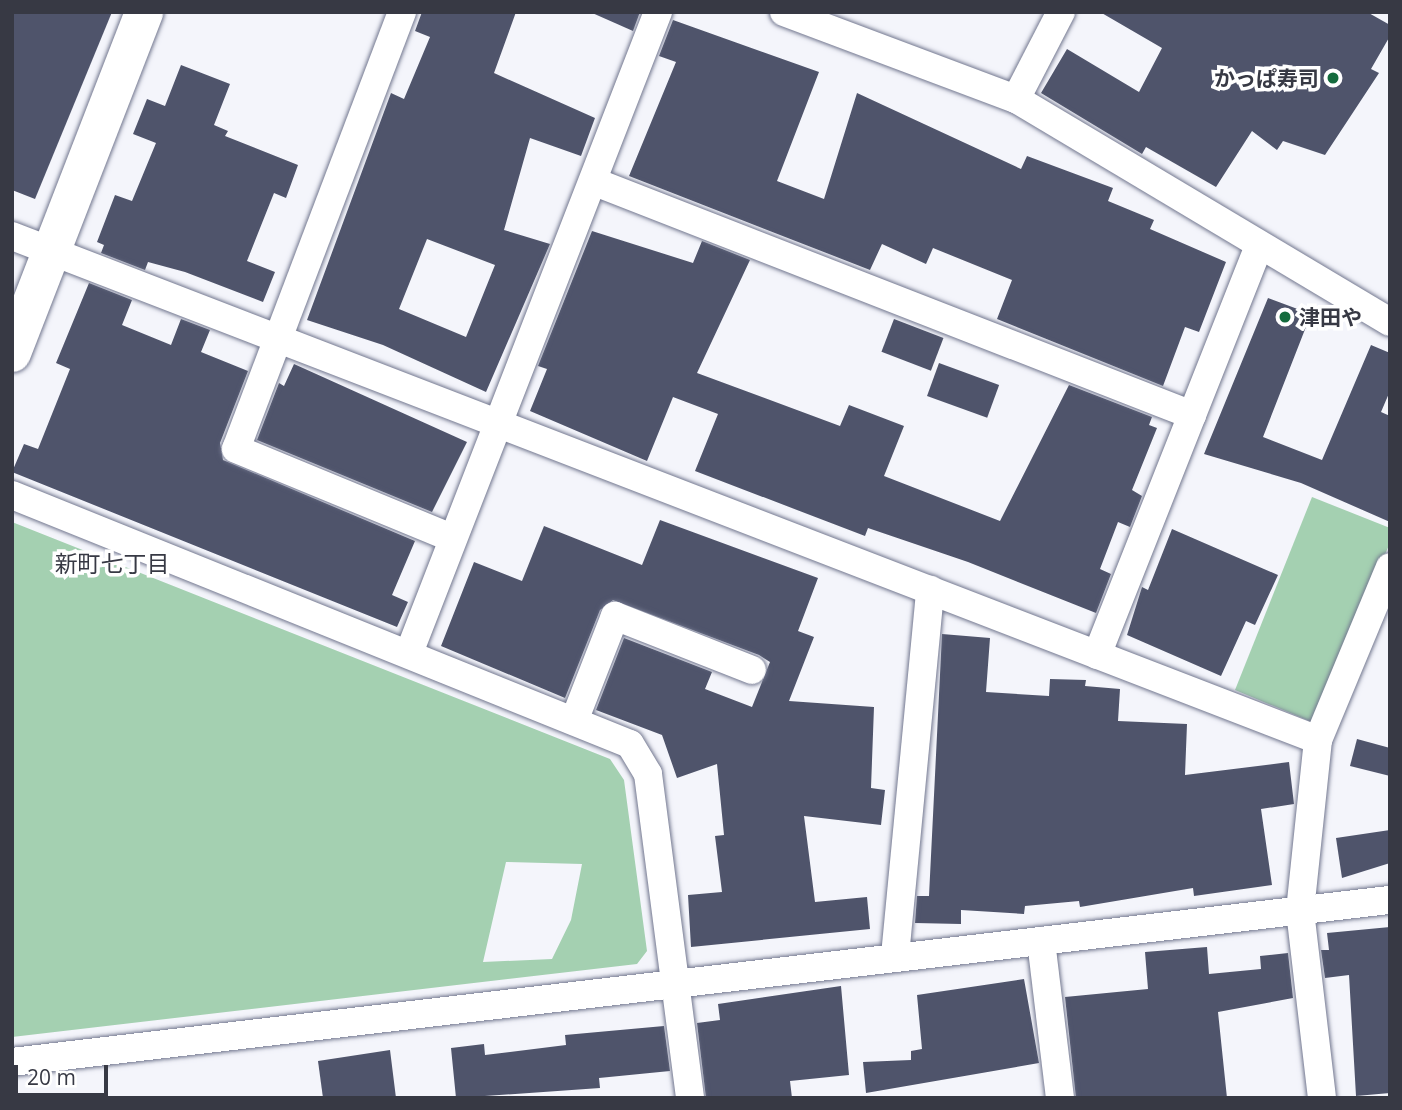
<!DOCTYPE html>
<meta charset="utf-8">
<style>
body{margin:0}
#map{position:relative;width:1402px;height:1110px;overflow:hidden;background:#f4f5fb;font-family:"Open Sans","Noto Sans JP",sans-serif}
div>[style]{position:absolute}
.forest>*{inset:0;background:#a4d0b1}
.building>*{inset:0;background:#4f546b;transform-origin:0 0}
.roads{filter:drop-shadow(0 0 2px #72778f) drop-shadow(0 0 2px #72778f)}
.street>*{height:28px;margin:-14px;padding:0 14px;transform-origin:14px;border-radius:14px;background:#fff}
.secondary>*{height:38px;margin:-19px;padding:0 19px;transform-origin:19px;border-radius:19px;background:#fff}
.dots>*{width:19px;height:19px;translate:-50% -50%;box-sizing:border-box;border:4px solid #fff;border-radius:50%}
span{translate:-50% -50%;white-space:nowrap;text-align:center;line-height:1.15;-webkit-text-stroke:7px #fff;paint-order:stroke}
.poi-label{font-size:21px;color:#373944;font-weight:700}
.right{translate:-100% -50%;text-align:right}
.left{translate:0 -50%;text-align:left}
.neighbourhood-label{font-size:23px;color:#373944}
.frame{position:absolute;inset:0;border:14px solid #373944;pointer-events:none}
.scale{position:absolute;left:14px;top:1065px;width:94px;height:32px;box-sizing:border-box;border:4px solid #373944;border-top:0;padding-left:9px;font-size:21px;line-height:24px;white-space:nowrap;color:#373944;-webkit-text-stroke:5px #fff;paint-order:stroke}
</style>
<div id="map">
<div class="forest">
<div style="clip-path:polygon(1312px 497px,1390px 528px,1390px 543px,1312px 722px,1235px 690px)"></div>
<div style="clip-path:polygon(evenodd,12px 522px,610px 759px,624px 780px,647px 951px,637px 964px,12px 1037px,12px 522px,506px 862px,582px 864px,571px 920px,552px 959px,483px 962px,506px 862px)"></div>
</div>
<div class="building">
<div style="clip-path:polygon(12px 12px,112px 12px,35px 199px,12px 190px)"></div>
<div style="clip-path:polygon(evenodd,422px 12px,516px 12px,494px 73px,595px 118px,581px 156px,530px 138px,504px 230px,550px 244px,486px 392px,383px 345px,307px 320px,391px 93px,404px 99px,430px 37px,415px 31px,422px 12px,427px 239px,495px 265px,466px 337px,399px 309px,427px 239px)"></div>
<div style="clip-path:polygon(590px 12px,640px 12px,633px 31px)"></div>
<div style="clip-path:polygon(1100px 12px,1367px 12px,1390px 25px,1390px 36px,1371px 69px,1379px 73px,1325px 155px,1283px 141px,1277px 150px,1252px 131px,1216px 187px,1146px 147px,1142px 154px,1041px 93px,1067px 49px,1139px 92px,1162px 48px)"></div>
<div style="clip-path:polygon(673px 20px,819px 72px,777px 181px,824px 199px,857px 93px,1021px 169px,1027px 156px,1113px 188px,1108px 201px,1154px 220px,1150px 229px,1226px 262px,1199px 332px,1185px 327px,1163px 386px,997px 319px,1012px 280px,933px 248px,926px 264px,882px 244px,870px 270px,629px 176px,676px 62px,659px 56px)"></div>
<div style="clip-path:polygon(181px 65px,230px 84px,214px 125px,228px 131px,225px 136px,298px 165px,286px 198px,274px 193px,247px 261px,275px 272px,263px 302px,185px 272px,148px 262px,145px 270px,101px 253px,104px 245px,97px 242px,115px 195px,132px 201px,156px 143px,133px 134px,147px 99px,165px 106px)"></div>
<div style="clip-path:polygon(592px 231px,693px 263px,702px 241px,750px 260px,697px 373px,840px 426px,849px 405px,904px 426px,884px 476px,1000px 521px,1069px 385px,1152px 417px,1149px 425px,1157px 428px,1132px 490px,1142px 496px,1130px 527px,1118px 522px,1100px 569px,1111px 574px,1096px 613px,968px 562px,868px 528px,865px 536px,695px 471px,718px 414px,673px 397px,647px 461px,530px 411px,547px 369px,538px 366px)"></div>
<div style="clip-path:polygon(89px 283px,132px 300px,122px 325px,171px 345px,181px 319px,210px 330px,201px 352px,248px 371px,220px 443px,223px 460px,415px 541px,392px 595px,408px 602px,397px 627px,12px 472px,24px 444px,38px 449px,70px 369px,56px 363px)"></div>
<div style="clip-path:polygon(1268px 298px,1311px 314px,1263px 437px,1322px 460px,1371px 345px,1390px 353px,1390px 391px,1381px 412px,1390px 416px,1390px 522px,1301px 483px,1204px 454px)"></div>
<div style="left:894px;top:319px;width:53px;height:35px;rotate:21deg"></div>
<div style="left:939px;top:363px;width:64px;height:35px;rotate:20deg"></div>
<div style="clip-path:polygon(294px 364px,467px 442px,432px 512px,257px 440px,279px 383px,284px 386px)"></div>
<div style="clip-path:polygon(660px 520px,818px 578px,798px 631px,814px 637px,789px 701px,874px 707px,871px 788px,885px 790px,881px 825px,804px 816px,815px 902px,867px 897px,870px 929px,691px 947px,688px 895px,722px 892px,715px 836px,724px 835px,717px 764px,677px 778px,662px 735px,596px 710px,624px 638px,712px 672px,705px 689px,752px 707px,770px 662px,759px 655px,613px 600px,600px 610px,565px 698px,441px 646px,474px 562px,522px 581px,544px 526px,642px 565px)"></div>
<div style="clip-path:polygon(1172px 529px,1278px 575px,1255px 625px,1246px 621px,1221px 676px,1127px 635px,1142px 587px,1148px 590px)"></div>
<div style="clip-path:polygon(942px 634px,990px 638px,986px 692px,1049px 696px,1050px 679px,1086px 680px,1085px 686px,1120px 689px,1118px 721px,1187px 724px,1185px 775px,1289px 762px,1294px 804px,1261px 809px,1272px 885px,1194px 896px,1193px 888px,1080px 907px,1079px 901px,1025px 906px,1024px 914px,961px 910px,961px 924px,915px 923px,917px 896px,929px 896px)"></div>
<div style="clip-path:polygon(1357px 739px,1390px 748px,1390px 776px,1350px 766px)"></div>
<div style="clip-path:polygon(1390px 830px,1390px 863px,1342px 878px,1336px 838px)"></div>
<div style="clip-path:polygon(1390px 927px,1390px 1093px,1356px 1096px,1349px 975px,1325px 978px,1321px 950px,1329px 950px,1327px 933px)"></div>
<div style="clip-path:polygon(1207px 947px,1209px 974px,1261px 969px,1260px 956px,1288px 953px,1293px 998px,1218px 1012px,1227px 1098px,1076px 1098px,1065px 997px,1148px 989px,1145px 952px)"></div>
<div style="clip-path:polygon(1024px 979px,1039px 1063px,866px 1093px,863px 1062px,911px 1060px,911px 1051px,922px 1049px,917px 995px)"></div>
<div style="clip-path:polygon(841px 986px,849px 1075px,790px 1081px,792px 1098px,706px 1098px,697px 1023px,720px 1020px,718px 1004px)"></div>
<div style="clip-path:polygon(664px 1026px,670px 1071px,599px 1078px,600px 1088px,456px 1098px,451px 1048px,484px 1044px,485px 1055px,566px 1045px,565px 1035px)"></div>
<div style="clip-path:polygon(390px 1050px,396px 1098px,323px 1098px,318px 1061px)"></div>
</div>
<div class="roads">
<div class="street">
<div style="left:402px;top:12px;width:467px;rotate:110.8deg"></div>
<div style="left:236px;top:449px;width:231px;rotate:22.4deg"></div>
<div style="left:784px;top:12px;width:248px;rotate:20.6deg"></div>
<div style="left:1016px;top:99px;width:435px;rotate:30.8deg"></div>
<div style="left:1016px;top:99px;width:98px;rotate:-62.7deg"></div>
<div style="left:595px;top:182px;width:641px;rotate:21.32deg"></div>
<div style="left:12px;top:236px;width:1400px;rotate:21.1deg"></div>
<div style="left:12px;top:495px;width:666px;rotate:21.95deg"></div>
<div style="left:630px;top:744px;width:35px;rotate:59deg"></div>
<div style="left:648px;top:774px;width:327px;rotate:82.6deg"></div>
<div style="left:409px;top:653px;width:688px;rotate:-68.77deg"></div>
<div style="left:1097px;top:655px;width:438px;rotate:-68.4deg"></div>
<div style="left:574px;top:721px;width:113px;rotate:-68.7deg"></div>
<div style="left:615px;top:616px;width:147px;rotate:21.5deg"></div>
<div style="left:1041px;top:941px;width:158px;rotate:83.1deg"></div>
<div style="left:895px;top:956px;width:368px;rotate:-84.5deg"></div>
<div style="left:12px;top:1062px;width:1387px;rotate:-6.71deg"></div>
<div style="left:1322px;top:1098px;width:188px;rotate:-96.7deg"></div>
<div style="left:1300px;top:911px;width:172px;rotate:-84deg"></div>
<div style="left:1318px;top:740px;width:187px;rotate:-67.4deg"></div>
</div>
<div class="secondary">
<div style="left:12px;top:353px;width:366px;rotate:-68.8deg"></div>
</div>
</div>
<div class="dots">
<div style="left:1333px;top:78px;background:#146b3d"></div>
<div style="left:1285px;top:317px;background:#146b3d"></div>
</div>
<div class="poi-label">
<span class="right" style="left:1319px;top:78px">かっぱ寿司</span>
<span class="left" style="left:1299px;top:317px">津田や</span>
</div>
<div class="neighbourhood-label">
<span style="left:112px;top:563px">新町七丁目</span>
</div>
<div class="frame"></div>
<div class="scale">20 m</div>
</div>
